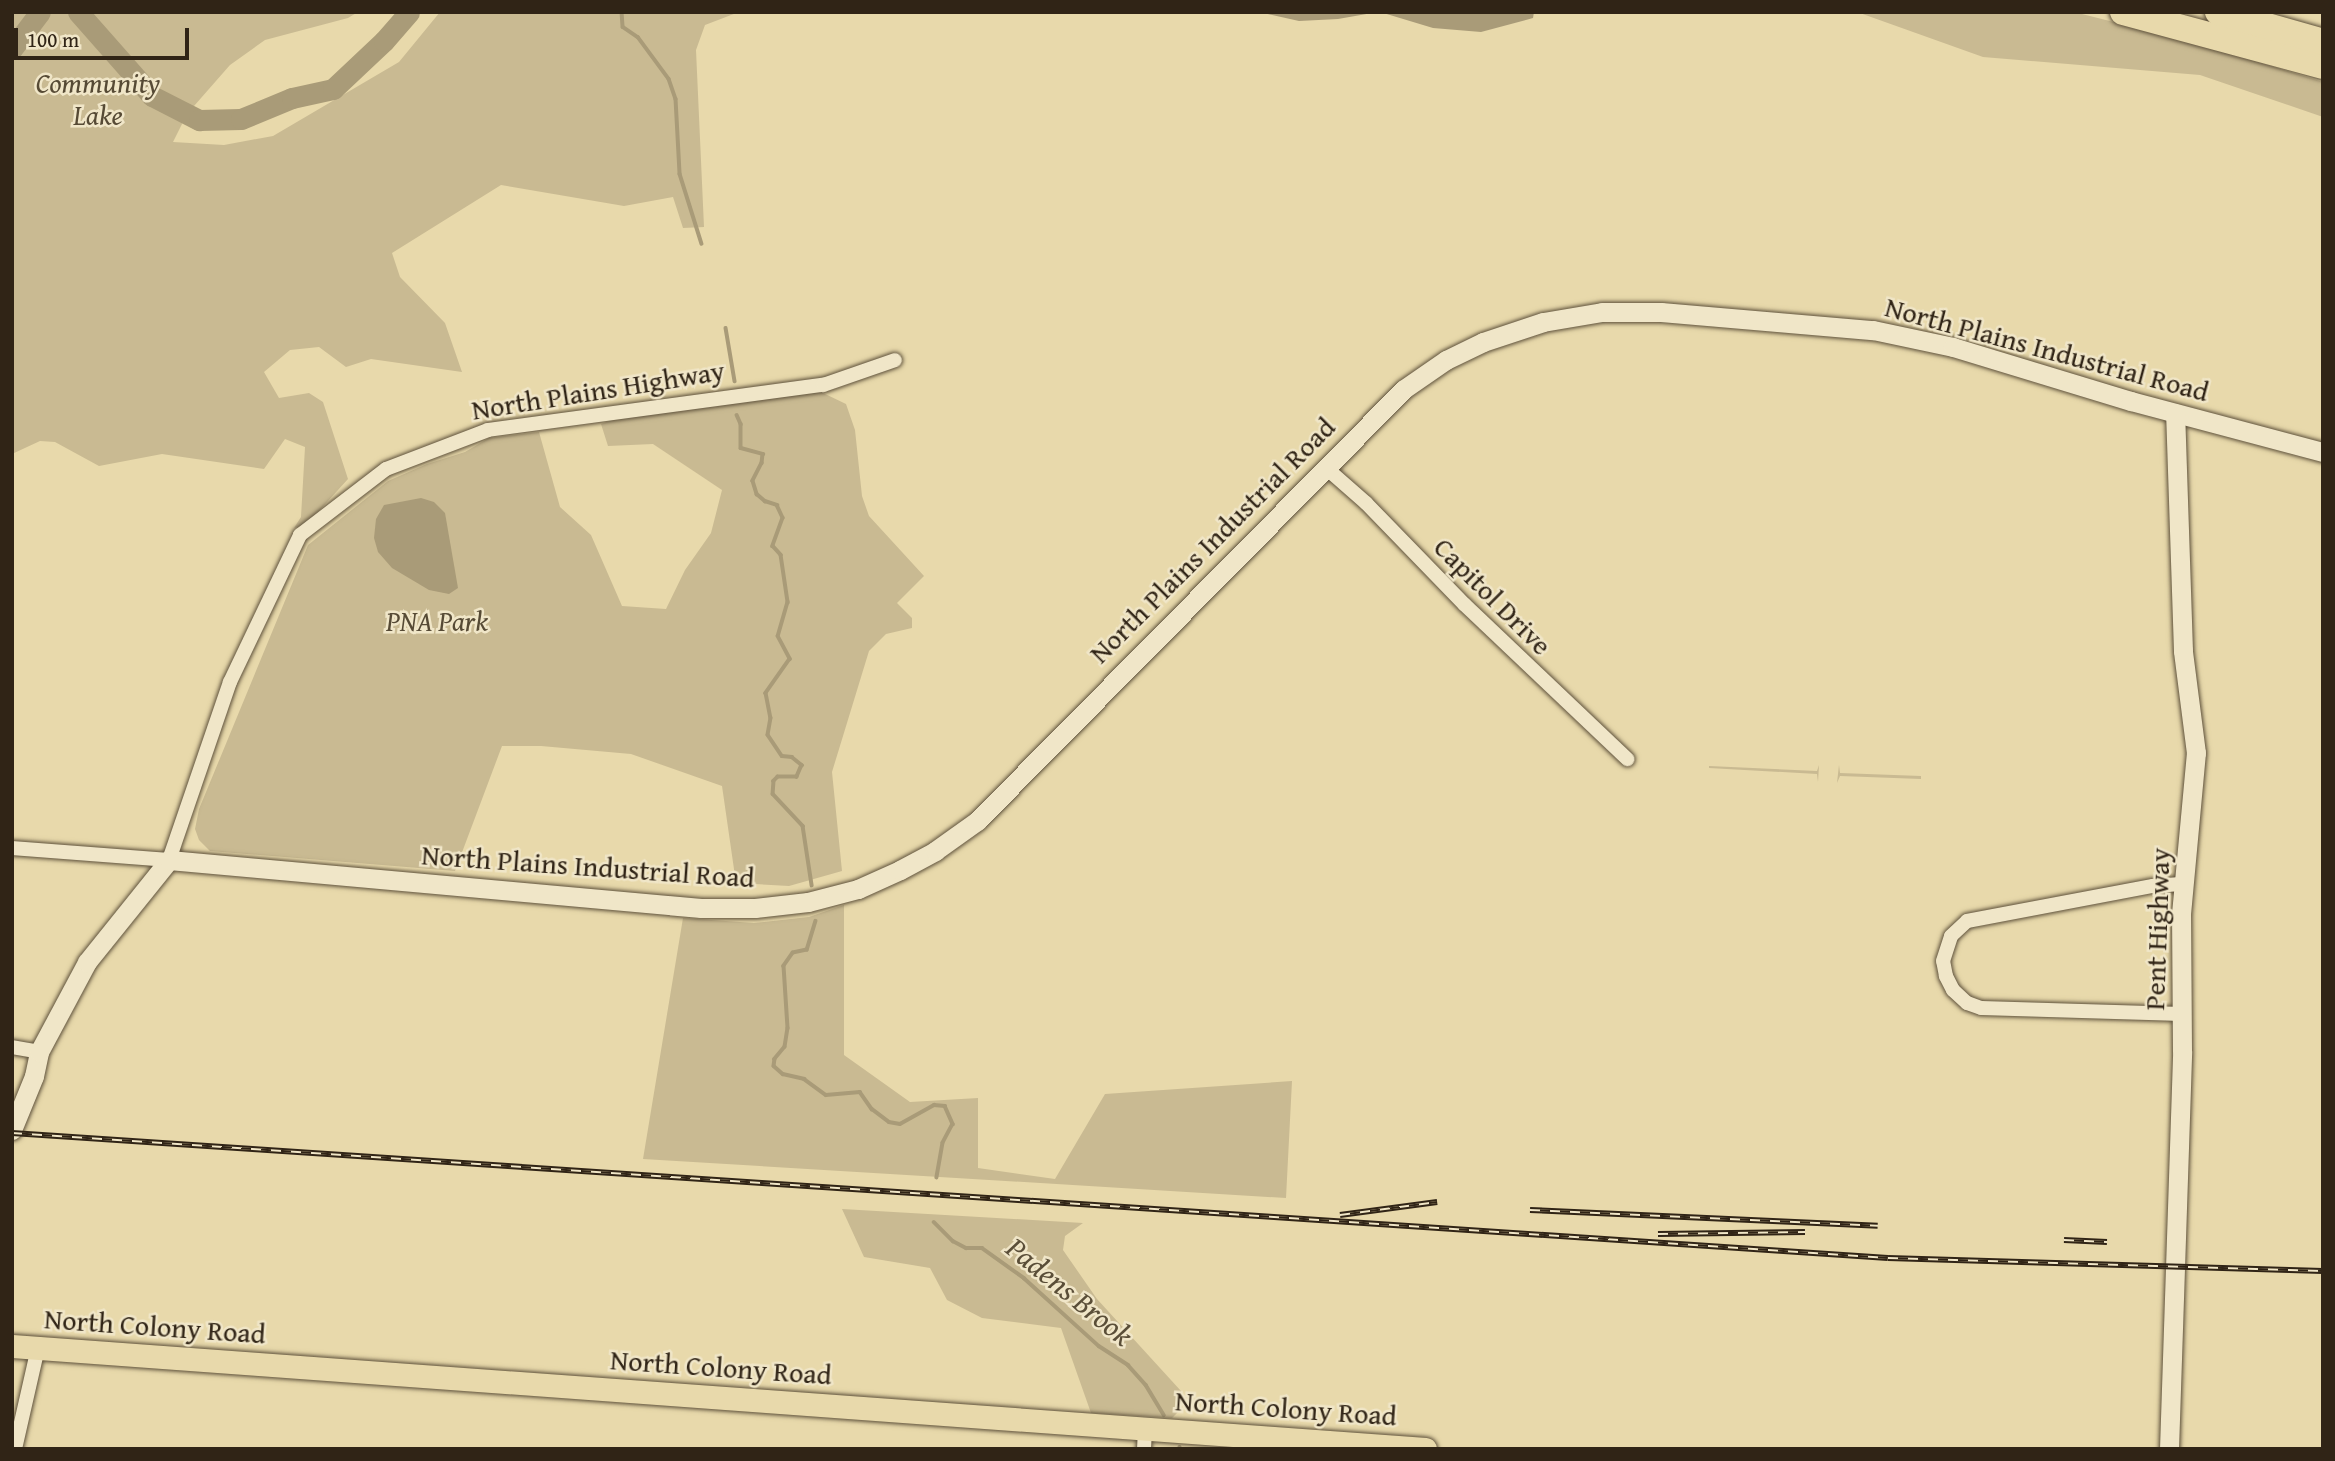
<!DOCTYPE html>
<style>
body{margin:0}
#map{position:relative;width:2335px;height:1461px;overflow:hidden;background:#e8d9ab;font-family:"Gentium Book Plus",serif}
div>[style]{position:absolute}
.green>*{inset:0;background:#c9ba92}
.water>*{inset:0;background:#a99b78}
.stream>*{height:3.5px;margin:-1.75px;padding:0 1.75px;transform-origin:1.75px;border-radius:1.75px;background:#a99b78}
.river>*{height:21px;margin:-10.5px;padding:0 10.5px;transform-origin:10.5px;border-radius:10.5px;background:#a99b78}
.roads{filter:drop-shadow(0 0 2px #5e513b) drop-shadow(0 0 2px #5e513b)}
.street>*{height:14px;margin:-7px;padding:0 7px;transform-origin:7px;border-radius:7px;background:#f0e6c8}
.secondary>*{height:19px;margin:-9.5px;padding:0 9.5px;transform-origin:9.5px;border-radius:9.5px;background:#f0e6c8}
.primary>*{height:23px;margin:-11.5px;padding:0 11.5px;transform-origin:11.5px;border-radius:11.5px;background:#e8d9ab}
.highway>*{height:26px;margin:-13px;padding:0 13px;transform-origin:13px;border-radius:13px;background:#e8d9ab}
.rail>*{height:6px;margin-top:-3px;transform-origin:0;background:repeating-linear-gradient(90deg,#f0e6c8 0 10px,#302416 0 20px);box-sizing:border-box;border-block:2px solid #302416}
span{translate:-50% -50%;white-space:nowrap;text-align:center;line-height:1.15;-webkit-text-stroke:5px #f0e6c8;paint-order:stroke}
.park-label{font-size:28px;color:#564a35;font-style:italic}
.street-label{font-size:28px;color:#302416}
.water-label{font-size:30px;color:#5a4e38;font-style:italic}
.frame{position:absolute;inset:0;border:14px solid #302416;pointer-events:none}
.scale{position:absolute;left:14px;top:28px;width:175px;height:32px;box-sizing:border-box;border:4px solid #302416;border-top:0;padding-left:9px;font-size:21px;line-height:24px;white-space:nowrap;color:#302416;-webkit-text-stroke:5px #f0e6c8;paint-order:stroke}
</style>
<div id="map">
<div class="green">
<div style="clip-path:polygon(12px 12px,358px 12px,348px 18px,265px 40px,230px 65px,187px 114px,173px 142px,224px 145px,273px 136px,399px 62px,440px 12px,739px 12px,705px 25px,696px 50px,704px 227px,683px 228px,673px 197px,624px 206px,501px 185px,392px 253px,400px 277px,445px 323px,462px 372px,371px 359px,346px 367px,319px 347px,290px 350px,264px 372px,279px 398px,309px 393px,323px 402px,348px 479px,307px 524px,294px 528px,301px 517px,305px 447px,285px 439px,264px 469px,162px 454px,99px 466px,55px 442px,40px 441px,12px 454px)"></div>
<div style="clip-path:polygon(1857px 12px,2074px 12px,2193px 42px,2323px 82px,2323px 117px,2200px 75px,1983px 57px)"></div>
<div style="clip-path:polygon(821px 392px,846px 404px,855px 430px,862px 496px,869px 516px,924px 576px,897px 603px,912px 618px,912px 628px,886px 634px,869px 651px,832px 772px,842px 871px,789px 886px,736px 883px,722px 786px,631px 754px,541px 746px,502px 746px,455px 871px,210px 851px,199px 840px,195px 829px,199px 809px,308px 545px,388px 481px,427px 464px,465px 452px,489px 438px,539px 432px,560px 507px,591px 535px,622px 606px,666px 609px,685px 570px,711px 533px,722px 490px,653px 444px,608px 446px,601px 424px,618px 418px)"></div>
<div style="clip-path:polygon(1819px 765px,1818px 782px,1817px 774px,1709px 768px,1709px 766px,1817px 771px)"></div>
<div style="clip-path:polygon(1839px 765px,1840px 773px,1921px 776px,1921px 779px,1840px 776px,1837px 783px)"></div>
<div style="clip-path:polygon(844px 905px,844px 1055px,910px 1102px,978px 1098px,978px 1168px,1055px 1179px,1105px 1094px,1292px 1081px,1286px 1198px,643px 1159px,683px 918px,754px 923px,809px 917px)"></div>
<div style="clip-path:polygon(842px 1209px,1083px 1223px,1065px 1236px,1063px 1250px,1097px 1299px,1181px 1391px,1181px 1409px,1172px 1418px,1091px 1413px,1061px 1328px,982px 1318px,947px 1300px,930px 1268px,864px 1257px)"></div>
</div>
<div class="water">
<div style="clip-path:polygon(1259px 12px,1378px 12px,1338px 19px,1299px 21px)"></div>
<div style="clip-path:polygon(1380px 12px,1534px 12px,1533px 18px,1481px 32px,1433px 28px)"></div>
<div style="clip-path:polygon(421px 498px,434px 502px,445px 513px,458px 588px,449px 594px,429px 590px,392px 568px,378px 552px,374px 538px,376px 519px,384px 505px)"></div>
</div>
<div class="stream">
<div style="left:622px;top:12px;width:15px;rotate:86deg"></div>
<div style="left:623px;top:27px;width:18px;rotate:34deg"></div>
<div style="left:638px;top:37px;width:52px;rotate:53.6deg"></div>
<div style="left:669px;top:79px;width:21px;rotate:71deg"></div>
<div style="left:676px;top:99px;width:75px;rotate:86.9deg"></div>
<div style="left:680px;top:174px;width:73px;rotate:72.6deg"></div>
<div style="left:726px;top:328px;width:54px;rotate:80.4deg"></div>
<div style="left:737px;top:415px;width:10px;rotate:66deg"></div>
<div style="left:741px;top:424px;width:24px;rotate:90deg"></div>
<div style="left:741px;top:448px;width:23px;rotate:15deg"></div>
<div style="left:763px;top:454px;width:9px;rotate:96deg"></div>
<div style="left:762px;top:463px;width:20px;rotate:117deg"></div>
<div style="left:753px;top:481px;width:14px;rotate:73deg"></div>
<div style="left:757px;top:494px;width:11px;rotate:41deg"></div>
<div style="left:765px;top:501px;width:13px;rotate:18deg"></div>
<div style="left:777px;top:505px;width:14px;rotate:65deg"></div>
<div style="left:783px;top:518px;width:30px;rotate:110deg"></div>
<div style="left:773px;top:546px;width:12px;rotate:48deg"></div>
<div style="left:781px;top:555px;width:48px;rotate:81.5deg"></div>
<div style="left:788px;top:602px;width:35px;rotate:106deg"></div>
<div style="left:778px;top:636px;width:26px;rotate:62deg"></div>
<div style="left:790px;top:659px;width:42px;rotate:125.2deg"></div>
<div style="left:766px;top:693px;width:25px;rotate:79deg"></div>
<div style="left:771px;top:718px;width:17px;rotate:100deg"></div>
<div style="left:768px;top:735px;width:25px;rotate:56deg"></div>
<div style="left:782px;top:756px;width:10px;rotate:6deg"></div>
<div style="left:792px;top:757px;width:13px;rotate:39deg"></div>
<div style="left:802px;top:765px;width:13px;rotate:113deg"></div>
<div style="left:797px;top:777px;width:19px;rotate:180deg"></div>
<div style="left:778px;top:777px;width:6px;rotate:135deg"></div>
<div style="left:774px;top:781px;width:13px;rotate:94deg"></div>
<div style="left:773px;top:794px;width:44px;rotate:46.8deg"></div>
<div style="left:803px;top:826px;width:60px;rotate:81.3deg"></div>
<div style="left:816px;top:921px;width:30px;rotate:107deg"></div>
<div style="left:807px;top:950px;width:14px;rotate:168deg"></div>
<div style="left:793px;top:953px;width:16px;rotate:125deg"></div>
<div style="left:784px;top:966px;width:62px;rotate:86.3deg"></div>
<div style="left:788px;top:1028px;width:19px;rotate:99deg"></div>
<div style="left:785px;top:1047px;width:16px;rotate:130deg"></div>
<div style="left:775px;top:1059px;width:7px;rotate:98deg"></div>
<div style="left:774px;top:1066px;width:12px;rotate:42deg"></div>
<div style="left:783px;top:1074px;width:22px;rotate:13deg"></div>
<div style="left:804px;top:1079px;width:27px;rotate:36deg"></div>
<div style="left:826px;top:1095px;width:34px;rotate:-5deg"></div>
<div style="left:860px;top:1092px;width:21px;rotate:55deg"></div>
<div style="left:872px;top:1109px;width:21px;rotate:37deg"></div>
<div style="left:889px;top:1122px;width:11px;rotate:10deg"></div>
<div style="left:900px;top:1124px;width:39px;rotate:-29deg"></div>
<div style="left:934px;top:1105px;width:11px;rotate:5deg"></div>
<div style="left:945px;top:1106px;width:20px;rotate:66deg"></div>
<div style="left:953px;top:1124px;width:21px;rotate:118deg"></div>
<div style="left:943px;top:1143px;width:35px;rotate:100deg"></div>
<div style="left:934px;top:1222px;width:27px;rotate:45deg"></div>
<div style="left:953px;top:1241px;width:15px;rotate:28deg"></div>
<div style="left:966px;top:1248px;width:16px"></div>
<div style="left:982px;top:1248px;width:52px;rotate:35.5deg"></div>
<div style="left:1024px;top:1278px;width:101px;rotate:42.2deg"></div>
<div style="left:1099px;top:1346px;width:35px;rotate:33deg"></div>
<div style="left:1128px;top:1365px;width:27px;rotate:48deg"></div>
<div style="left:1146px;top:1385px;width:35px;rotate:59deg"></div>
<div style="left:1180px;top:1447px;width:2px;rotate:90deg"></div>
</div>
<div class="river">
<div style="left:78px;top:12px;width:112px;rotate:48.6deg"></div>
<div style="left:152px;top:96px;width:53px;rotate:27.1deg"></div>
<div style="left:199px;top:120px;width:42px;rotate:-1.4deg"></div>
<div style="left:241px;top:119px;width:55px;rotate:-22.4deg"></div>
<div style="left:292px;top:98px;width:42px;rotate:-12.4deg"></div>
<div style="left:333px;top:89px;width:70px;rotate:-43.3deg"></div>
<div style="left:384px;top:41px;width:38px;rotate:-49deg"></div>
<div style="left:12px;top:49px;width:46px;rotate:-52.9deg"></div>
</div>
<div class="roads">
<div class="street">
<div style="left:1325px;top:467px;width:55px;rotate:41.3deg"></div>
<div style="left:1366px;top:503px;width:142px;rotate:45.9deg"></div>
<div style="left:1465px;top:605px;width:224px;rotate:43.5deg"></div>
<div style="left:12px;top:848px;width:157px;rotate:4.4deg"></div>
<div style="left:169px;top:860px;width:188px;rotate:-71.1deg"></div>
<div style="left:230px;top:682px;width:163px;rotate:-64.5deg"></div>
<div style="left:300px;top:535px;width:108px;rotate:-37.5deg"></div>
<div style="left:386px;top:469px;width:109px;rotate:-20.9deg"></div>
<div style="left:488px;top:430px;width:338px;rotate:-7.7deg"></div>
<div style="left:823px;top:385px;width:76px;rotate:-19.1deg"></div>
<div style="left:2182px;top:1014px;width:201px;rotate:-178.3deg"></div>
<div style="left:1981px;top:1008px;width:15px;rotate:-160deg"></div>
<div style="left:1967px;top:1003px;width:19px;rotate:-137deg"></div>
<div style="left:1953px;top:990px;width:16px;rotate:-117deg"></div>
<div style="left:1946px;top:976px;width:15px;rotate:-101deg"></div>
<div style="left:1943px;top:961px;width:26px;rotate:-72deg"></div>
<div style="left:1951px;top:936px;width:22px;rotate:-43deg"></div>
<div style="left:1967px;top:921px;width:189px;rotate:-10.7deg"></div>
<div style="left:2153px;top:886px;width:31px;rotate:-4deg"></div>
<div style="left:12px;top:1047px;width:27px;rotate:10deg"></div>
<div style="left:15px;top:1449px;width:104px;rotate:-77.2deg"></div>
<div style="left:1144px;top:1449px;width:22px;rotate:-87deg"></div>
</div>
<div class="secondary">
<div style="left:12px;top:1130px;width:58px;rotate:-67.8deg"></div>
<div style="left:34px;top:1076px;width:25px;rotate:-78deg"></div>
<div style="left:39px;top:1052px;width:102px;rotate:-61.9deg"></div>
<div style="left:87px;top:962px;width:131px;rotate:-51.2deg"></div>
<div style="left:169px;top:860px;width:534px;rotate:5.16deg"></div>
<div style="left:701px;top:908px;width:54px"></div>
<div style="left:755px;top:908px;width:53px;rotate:-6.5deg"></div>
<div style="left:808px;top:902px;width:52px;rotate:-14.6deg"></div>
<div style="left:858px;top:889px;width:46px;rotate:-24.3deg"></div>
<div style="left:900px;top:870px;width:40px;rotate:-28deg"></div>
<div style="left:935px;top:851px;width:52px;rotate:-35.5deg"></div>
<div style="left:977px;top:821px;width:607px;rotate:-45.33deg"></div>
<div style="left:1404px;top:389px;width:51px;rotate:-34.6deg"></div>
<div style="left:1446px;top:360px;width:41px;rotate:-25.9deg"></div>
<div style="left:1483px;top:342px;width:63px;rotate:-18.4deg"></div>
<div style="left:1543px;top:322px;width:60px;rotate:-9.6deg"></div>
<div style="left:1602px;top:312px;width:59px"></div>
<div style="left:1661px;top:312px;width:213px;rotate:4.9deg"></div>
<div style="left:1873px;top:330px;width:82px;rotate:12deg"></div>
<div style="left:1953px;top:347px;width:186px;rotate:16.9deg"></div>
<div style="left:2131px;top:401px;width:199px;rotate:14.9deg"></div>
<div style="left:2169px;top:1449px;width:398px;rotate:-88.1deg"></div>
<div style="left:2182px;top:1051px;width:137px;rotate:-90.4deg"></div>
<div style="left:2181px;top:914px;width:162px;rotate:-84.7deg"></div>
<div style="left:2196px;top:753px;width:103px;rotate:-97.3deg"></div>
<div style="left:2183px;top:651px;width:238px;rotate:-91.9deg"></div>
</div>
<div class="primary">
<div style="left:12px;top:1346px;width:1417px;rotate:4.17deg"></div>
</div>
<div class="highway">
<div style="left:2123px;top:12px;width:207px;rotate:15.1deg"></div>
<div style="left:2218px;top:12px;width:109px;rotate:15.9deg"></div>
</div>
</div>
<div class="rail">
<div style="left:12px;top:1133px;width:1880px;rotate:3.81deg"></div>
<div style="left:1888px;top:1258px;width:435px;rotate:1.7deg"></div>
<div style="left:1530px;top:1210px;width:348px;rotate:2.6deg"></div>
<div style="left:1340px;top:1215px;width:98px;rotate:-7.6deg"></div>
<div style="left:1658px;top:1234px;width:147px;rotate:-0.8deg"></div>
<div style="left:2064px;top:1240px;width:43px;rotate:2.7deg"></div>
</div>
<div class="park-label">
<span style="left:98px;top:99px">Community<br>Lake</span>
<span style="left:437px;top:621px">PNA Park</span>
</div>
<div class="street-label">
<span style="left:2047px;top:349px;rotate:15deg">North Plains Industrial Road</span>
<span style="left:598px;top:390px;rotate:-9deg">North Plains Highway</span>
<span style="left:1212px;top:540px;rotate:-45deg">North Plains Industrial Road</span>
<span style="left:1493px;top:596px;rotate:45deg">Capitol Drive</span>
<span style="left:588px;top:866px;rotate:4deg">North Plains Industrial Road</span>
<span style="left:2157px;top:929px;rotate:-88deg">Pent Highway</span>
<span style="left:155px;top:1326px;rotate:4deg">North Colony Road</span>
<span style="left:721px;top:1367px;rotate:4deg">North Colony Road</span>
<span style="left:1286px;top:1408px;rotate:4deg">North Colony Road</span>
</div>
<div class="water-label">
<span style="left:1070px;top:1291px;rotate:39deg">Padens Brook</span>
</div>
<div class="frame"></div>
<div class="scale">100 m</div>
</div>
